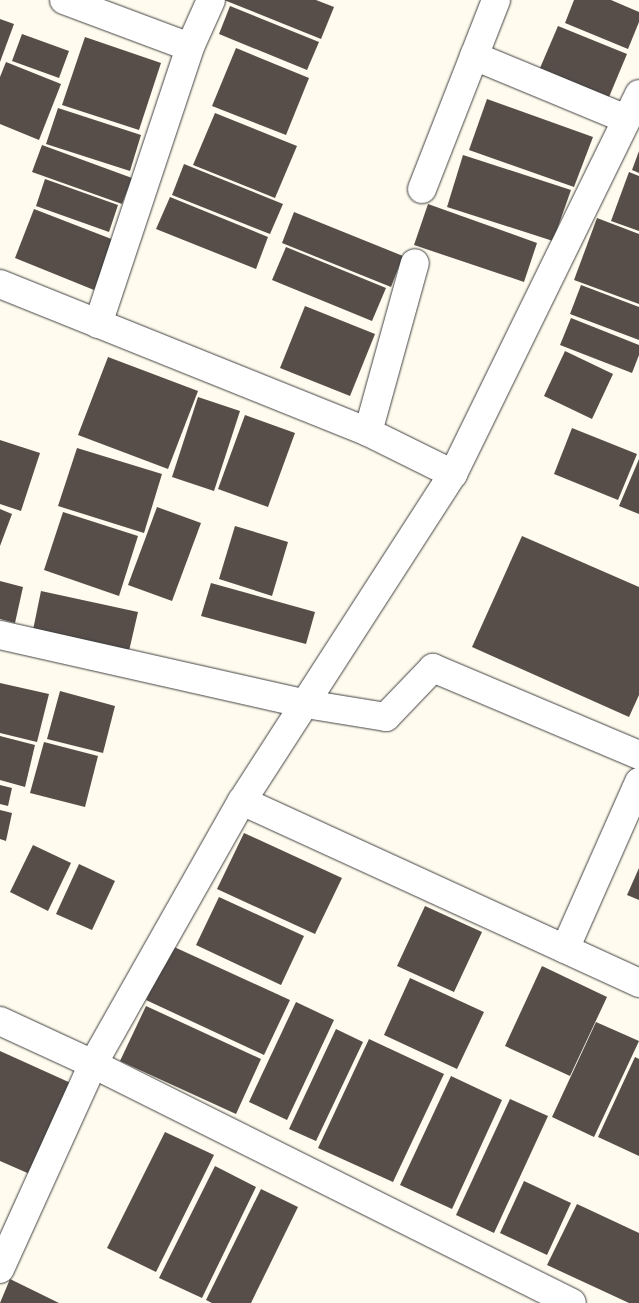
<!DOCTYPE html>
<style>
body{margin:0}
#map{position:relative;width:639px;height:1303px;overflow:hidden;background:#fffbee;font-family:"Playfair Display",serif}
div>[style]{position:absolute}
.building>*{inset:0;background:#574e4a}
.roads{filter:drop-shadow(0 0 1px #414141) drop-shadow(0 0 1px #414141)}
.street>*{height:28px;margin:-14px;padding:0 14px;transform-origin:14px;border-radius:14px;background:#fff}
span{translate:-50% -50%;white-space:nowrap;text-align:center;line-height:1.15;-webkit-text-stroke:5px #fff;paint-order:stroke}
</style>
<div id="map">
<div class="building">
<div style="clip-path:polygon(224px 0,316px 0,334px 7px,321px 39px)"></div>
<div style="clip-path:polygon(574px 0,611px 0,639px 12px,639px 22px,628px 49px,565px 23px)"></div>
<div style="clip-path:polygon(230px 6px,319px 42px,307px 70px,219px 34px)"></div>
<div style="clip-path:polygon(0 19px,14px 24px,0 62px)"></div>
<div style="clip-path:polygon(558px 26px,627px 54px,609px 97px,540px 68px)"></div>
<div style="clip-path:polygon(22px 34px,69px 51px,59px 78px,12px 61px)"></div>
<div style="clip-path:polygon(85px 37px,161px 63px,139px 130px,62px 105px)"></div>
<div style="clip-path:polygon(236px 48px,309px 78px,286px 135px,212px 106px)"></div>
<div style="clip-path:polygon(6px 62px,61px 84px,39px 140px,0 124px,0 77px)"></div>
<div style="clip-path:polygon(487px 99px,593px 137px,574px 187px,469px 150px)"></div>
<div style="clip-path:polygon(58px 108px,141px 135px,130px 171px,46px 144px)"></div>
<div style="clip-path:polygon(215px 113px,297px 146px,275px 198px,193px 165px)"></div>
<div style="clip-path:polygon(42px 145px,132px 178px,122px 204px,32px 172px)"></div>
<div style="clip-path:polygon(639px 151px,639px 173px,632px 170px)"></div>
<div style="clip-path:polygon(463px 155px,571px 190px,553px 241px,447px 207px)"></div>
<div style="clip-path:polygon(184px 164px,283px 204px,270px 234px,172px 195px)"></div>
<div style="clip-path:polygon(629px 172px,639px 176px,639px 231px,611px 221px)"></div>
<div style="clip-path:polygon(45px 179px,118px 205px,109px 232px,36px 206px)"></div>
<div style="clip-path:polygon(170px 197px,268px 237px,256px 269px,156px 229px)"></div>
<div style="clip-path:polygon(428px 204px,537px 243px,524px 282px,414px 245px)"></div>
<div style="clip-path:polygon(34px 209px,114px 240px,94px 290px,15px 258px)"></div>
<div style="clip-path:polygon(294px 212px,403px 256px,391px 287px,282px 243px)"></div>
<div style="clip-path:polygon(597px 218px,639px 234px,639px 304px,574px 280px)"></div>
<div style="clip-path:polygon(286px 247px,386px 288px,372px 321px,272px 280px)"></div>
<div style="clip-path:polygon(581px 285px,639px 307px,639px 340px,570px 314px)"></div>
<div style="clip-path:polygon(305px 306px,375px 334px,350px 396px,280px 368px)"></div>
<div style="clip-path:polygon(571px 318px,639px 345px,639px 355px,632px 373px,560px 345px)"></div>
<div style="clip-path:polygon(565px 351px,613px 374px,592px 419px,544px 396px)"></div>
<div style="clip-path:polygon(108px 357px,198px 391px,168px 469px,78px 435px)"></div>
<div style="clip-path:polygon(198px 397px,240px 411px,214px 491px,172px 477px)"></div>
<div style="clip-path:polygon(245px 415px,295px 433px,268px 507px,218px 489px)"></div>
<div style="clip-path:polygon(572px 428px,637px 454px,618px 500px,554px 474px)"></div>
<div style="clip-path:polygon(0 440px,40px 453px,21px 511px,0 504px)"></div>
<div style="clip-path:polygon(77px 448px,162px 474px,144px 533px,58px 506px)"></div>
<div style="clip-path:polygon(639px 459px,639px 514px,619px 506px)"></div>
<div style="clip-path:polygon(157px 507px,201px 523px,172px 601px,128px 585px)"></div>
<div style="clip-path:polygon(0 509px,12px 514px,0 546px)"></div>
<div style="clip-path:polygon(63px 512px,138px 536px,119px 596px,44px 570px)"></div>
<div style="clip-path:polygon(235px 526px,288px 542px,272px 596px,219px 579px)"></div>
<div style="clip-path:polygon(522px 536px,639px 587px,639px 695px,629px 717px,472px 647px)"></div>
<div style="clip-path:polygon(0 581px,23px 587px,15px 623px,0 619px)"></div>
<div style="clip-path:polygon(211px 583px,315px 612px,306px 644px,201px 616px)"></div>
<div style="clip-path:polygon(41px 591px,138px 612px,129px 651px,33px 630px)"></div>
<div style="clip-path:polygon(0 683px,49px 694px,37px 742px,0 733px)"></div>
<div style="clip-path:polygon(60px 691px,115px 706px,103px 753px,47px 739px)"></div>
<div style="clip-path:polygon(0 736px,35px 745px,25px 787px,0 780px)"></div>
<div style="clip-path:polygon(44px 742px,98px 756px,85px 807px,30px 793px)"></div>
<div style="clip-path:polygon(0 785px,12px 788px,8px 806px,0 804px)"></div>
<div style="clip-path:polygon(0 810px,12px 813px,6px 841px,0 839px)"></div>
<div style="clip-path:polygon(244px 833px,342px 878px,315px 934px,217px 889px)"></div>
<div style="clip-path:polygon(33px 845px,71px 863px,48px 911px,10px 892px)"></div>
<div style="clip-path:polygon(79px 864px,115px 881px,92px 930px,56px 914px)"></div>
<div style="clip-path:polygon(639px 868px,639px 900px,627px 895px)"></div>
<div style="clip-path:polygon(219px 897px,304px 936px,281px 985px,196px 945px)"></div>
<div style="clip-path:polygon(425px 906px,482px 932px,454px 992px,397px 966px)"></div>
<div style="clip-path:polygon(172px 946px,290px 1000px,264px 1055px,146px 1000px)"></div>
<div style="clip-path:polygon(542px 966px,607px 997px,570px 1076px,505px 1046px)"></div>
<div style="clip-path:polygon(410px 978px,484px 1012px,457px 1069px,384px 1035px)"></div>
<div style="clip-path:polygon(296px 1002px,334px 1020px,287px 1120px,249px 1102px)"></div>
<div style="clip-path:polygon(146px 1006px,261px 1059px,236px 1114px,120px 1061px)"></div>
<div style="clip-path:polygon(596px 1022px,639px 1041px,594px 1137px,552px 1117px)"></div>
<div style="clip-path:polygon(336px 1029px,363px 1042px,316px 1141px,289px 1129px)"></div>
<div style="clip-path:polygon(369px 1039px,444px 1074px,393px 1182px,318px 1148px)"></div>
<div style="clip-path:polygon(0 1051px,73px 1084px,32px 1175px,0 1161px)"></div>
<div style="clip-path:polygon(635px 1057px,639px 1059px,639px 1156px,598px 1137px)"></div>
<div style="clip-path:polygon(451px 1076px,502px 1100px,452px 1209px,400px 1185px)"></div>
<div style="clip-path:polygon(510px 1099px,548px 1116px,494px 1233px,456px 1215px)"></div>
<div style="clip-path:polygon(165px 1132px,214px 1155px,156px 1272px,107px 1248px)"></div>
<div style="clip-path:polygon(215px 1166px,256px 1187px,202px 1298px,159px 1278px)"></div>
<div style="clip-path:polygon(524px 1181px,571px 1203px,547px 1255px,500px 1233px)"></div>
<div style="clip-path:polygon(261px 1189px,298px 1207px,251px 1303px,212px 1303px,206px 1300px)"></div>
<div style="clip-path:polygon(577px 1204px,639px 1233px,639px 1303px,629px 1303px,547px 1265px)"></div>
<div style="clip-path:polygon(10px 1279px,59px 1303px,0 1303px)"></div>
</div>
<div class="roads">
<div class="street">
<div style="left:64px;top:0;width:134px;rotate:20.5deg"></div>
<div style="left:474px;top:56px;width:165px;rotate:22.5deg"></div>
<div style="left:422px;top:189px;width:203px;rotate:-68.6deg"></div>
<div style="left:0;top:284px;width:397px;rotate:21.9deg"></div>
<div style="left:368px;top:432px;width:95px;rotate:26.3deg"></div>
<div style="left:98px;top:324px;width:292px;rotate:-71.6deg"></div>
<div style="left:190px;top:47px;width:51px;rotate:-65.9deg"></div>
<div style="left:368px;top:432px;width:175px;rotate:-74.5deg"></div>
<div style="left:0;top:635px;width:314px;rotate:12.7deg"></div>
<div style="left:306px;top:704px;width:81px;rotate:9.2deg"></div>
<div style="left:386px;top:717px;width:68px;rotate:-46.2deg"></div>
<div style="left:433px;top:668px;width:224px;rotate:22.9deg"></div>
<div style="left:242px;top:801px;width:437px;rotate:24.6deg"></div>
<div style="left:565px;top:949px;width:183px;rotate:-66.1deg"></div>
<div style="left:0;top:1021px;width:102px;rotate:24.8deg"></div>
<div style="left:93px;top:1064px;width:535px;rotate:26.52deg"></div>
<div style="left:0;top:1269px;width:225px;rotate:-65.6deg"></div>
<div style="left:93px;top:1064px;width:302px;rotate:-60.5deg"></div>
<div style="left:242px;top:801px;width:389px;rotate:-57.2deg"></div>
<div style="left:453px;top:474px;width:423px;rotate:-63.9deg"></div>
</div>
</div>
</div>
